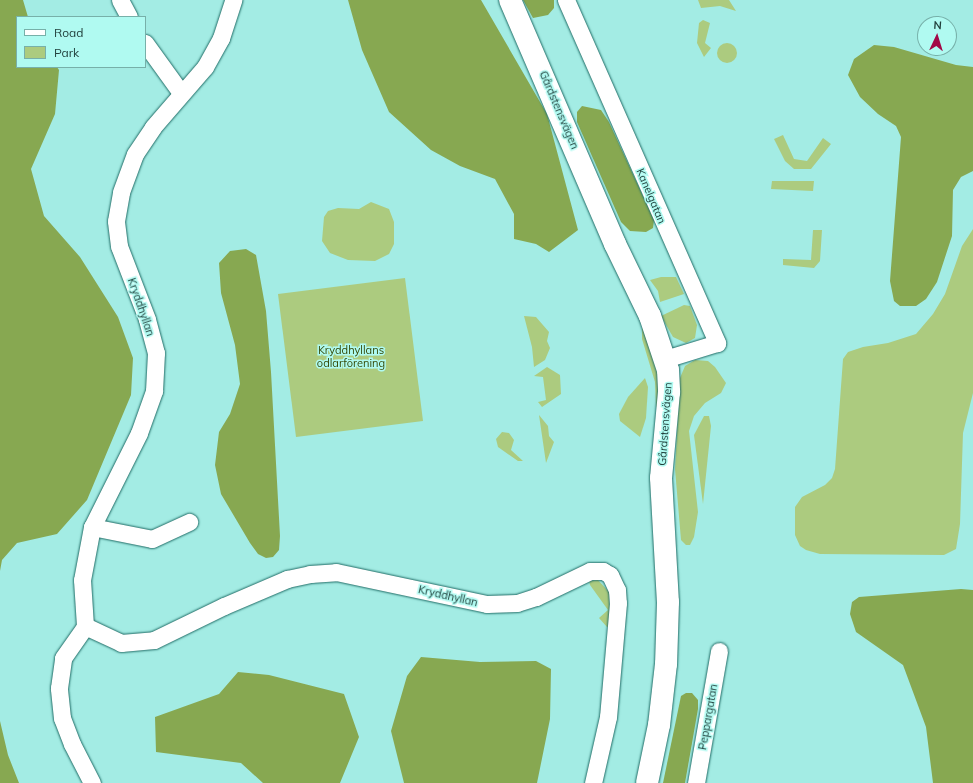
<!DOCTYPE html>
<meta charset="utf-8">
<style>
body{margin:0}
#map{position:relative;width:973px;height:783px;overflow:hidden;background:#a3ece4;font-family:Mulish,sans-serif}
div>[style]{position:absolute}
.green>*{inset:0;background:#accb7f}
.round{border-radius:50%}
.forest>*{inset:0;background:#87a851}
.roads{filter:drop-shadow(0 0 1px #206c66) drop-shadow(0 0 1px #206c66)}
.street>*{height:17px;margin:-8.5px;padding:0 8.5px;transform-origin:8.5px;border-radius:8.5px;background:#fff}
.secondary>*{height:22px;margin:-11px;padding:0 11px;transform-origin:11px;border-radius:11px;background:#fff}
span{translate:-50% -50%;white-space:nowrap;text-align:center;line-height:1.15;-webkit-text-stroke:3px #b0faf1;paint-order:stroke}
.street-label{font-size:11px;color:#21403c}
.park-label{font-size:11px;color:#344906}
.legend{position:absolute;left:16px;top:16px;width:130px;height:52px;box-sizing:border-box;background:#b0faf1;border:1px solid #77b0a9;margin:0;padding:5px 7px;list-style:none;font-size:12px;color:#21403c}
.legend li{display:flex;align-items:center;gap:8px;height:20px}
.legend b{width:20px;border:1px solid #77b0a9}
.north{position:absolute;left:917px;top:16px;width:40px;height:40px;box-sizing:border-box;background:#b0faf1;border:1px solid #77b0a9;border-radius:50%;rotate:4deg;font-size:11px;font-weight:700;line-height:16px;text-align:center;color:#21403c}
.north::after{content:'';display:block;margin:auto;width:14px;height:18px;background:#a20847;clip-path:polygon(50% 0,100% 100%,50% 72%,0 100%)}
</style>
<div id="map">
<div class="green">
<div style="clip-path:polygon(698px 0,729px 0,736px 11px,720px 6px,701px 8px)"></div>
<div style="clip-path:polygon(703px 20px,710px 23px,705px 43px,711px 48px,704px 57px,697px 43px,699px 23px)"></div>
<div class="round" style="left:717px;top:43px;width:20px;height:20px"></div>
<div style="clip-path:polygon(783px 135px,794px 159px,807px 161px,823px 138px,831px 144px,811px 169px,794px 169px,785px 161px,774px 139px)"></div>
<div style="clip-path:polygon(772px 181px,814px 181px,813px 191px,771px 189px)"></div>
<div style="clip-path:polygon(371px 202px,389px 209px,394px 222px,394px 244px,389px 254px,375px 261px,348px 260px,330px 253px,322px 241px,324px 217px,328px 211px,338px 208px,359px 209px)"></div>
<div style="clip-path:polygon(973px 229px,973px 393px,963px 433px,960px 524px,956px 549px,944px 555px,820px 554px,806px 550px,800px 546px,795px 535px,795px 507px,802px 497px,825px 485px,832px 478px,835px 469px,843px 359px,848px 352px,863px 347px,888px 343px,916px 334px,933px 314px,945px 294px,962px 246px)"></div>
<div style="clip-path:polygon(813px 230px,822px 230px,820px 261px,814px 268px,783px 265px,783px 259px,811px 260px)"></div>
<div style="clip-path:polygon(661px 277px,676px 277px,684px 294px,660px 302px,658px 291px,650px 280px)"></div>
<div style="clip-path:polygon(405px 278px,423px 421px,296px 437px,278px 294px)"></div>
<div style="clip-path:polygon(684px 305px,690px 306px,697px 325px,695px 338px,686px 343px,673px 337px,661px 316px)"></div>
<div style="clip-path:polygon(524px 316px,536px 317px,549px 332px,547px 341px,550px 348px,545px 360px,534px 367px,532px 347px)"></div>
<div style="clip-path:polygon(642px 324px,658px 376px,660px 408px,656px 407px,655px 382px,642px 339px)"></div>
<div style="clip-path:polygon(695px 360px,708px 361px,715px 367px,726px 383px,721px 393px,705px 403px,694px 416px,689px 431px,698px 512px,694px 537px,690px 545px,686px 545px,681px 540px,675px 469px,680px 378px,685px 366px)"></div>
<div style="clip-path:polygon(547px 367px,560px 375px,561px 394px,542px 407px,538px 402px,546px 400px,543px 377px,534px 376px)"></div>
<div style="clip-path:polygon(645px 378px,648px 387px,646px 418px,640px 437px,620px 421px,619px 414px,628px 397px)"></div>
<div style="clip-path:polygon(539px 415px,548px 426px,549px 436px,554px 442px,546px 463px)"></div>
<div style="clip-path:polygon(704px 416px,709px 416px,711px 426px,703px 504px,694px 435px)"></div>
<div style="clip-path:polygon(502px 432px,509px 433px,514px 440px,511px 450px,523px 461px,518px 461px,498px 447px,496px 439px)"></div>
<div style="clip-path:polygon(598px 580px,609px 592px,611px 627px,607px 627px,599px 618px,608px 610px,590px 585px,589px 581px)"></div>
</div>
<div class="forest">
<div style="clip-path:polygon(0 0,23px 0,28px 17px,17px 17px,17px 67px,57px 67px,59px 70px,55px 114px,31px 169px,44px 216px,80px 257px,118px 317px,133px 358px,131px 395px,87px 500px,57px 534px,17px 543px,2px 560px,0 571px)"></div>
<div style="clip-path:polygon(348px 0,481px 0,547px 114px,578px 230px,549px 252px,536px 244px,514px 239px,514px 214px,495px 179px,460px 166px,431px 150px,389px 112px,362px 50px)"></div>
<div style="clip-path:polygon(523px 0,554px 0,554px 8px,548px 15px,533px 18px)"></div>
<div style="clip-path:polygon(874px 45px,894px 47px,956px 65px,973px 67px,973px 171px,961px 177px,953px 190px,952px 236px,937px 282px,926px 299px,916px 306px,900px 306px,894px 301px,890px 281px,901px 137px,896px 126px,878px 114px,860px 97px,848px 75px,854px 59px)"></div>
<div style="clip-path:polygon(582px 106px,601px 110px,609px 122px,654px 220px,653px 228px,646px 232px,630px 231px,621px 222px,577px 122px,577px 112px)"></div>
<div style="clip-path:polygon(246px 249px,256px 255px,266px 311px,271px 372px,280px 536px,279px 550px,273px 557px,266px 558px,258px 554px,250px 543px,221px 494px,215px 465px,219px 432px,230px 414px,240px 384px,235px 345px,221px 293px,219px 263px,230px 251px)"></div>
<div style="clip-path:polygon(961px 589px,973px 590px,973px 783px,933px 783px,926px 727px,903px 665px,856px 632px,850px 614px,852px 602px,859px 597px)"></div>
<div style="clip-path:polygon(421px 657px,480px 662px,536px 661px,551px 669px,550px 719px,537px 783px,404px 783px,391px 731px,407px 676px)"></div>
<div style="clip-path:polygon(238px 672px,269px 675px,344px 694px,359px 737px,340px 783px,263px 783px,241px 763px,156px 752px,155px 717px,219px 694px)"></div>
<div style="clip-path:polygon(686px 693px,692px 693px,698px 700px,698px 709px,685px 783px,663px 783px,681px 696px)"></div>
<div style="clip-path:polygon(0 721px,8px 755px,19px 783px,0 783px)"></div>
</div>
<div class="roads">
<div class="street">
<div style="left:120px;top:0;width:19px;rotate:62deg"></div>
<div style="left:566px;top:0;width:375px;rotate:66.2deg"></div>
<div style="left:717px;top:343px;width:54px;rotate:162.9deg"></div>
<div style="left:145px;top:43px;width:62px;rotate:54.2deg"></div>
<div style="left:92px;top:527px;width:61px;rotate:11.3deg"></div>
<div style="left:152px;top:539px;width:41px;rotate:-24.7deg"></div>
<div style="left:85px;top:626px;width:46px;rotate:-93.7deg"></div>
<div style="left:82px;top:580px;width:54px;rotate:-79.3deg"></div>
<div style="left:92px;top:527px;width:105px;rotate:-63.4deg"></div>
<div style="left:139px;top:433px;width:45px;rotate:-70.3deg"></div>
<div style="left:154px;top:391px;width:38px;rotate:-87deg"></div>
<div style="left:156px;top:353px;width:35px;rotate:-105deg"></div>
<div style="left:147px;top:319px;width:78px;rotate:-111deg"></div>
<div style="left:119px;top:246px;width:25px;rotate:-97deg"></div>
<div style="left:116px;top:221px;width:29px;rotate:-80deg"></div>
<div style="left:121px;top:192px;width:40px;rotate:-69.8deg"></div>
<div style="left:135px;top:154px;width:32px;rotate:-56deg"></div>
<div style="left:153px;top:127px;width:79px;rotate:-49.1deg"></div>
<div style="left:205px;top:67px;width:33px;rotate:-61deg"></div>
<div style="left:221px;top:38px;width:40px;rotate:-72deg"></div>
<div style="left:92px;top:783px;width:44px;rotate:-117.1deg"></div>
<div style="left:72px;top:744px;width:28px;rotate:-111deg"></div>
<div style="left:62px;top:718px;width:30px;rotate:-96deg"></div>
<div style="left:59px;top:688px;width:30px;rotate:-82deg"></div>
<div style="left:63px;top:658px;width:39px;rotate:-55deg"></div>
<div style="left:85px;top:626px;width:40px;rotate:25deg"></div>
<div style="left:121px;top:643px;width:33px;rotate:-5deg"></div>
<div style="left:154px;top:640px;width:78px;rotate:-25.9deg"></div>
<div style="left:224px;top:606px;width:69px;rotate:-23.2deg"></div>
<div style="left:287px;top:579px;width:24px;rotate:-12deg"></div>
<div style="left:310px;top:574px;width:26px;rotate:-4deg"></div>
<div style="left:336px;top:572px;width:154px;rotate:12deg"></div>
<div style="left:487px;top:604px;width:30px;rotate:-2deg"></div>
<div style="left:517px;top:603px;width:20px;rotate:-18deg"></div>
<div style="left:536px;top:597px;width:60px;rotate:-25.7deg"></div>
<div style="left:590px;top:571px;width:13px"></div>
<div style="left:603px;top:571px;width:8px;rotate:30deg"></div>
<div style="left:610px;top:575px;width:17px;rotate:65deg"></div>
<div style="left:617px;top:590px;width:13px;rotate:86deg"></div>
<div style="left:618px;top:603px;width:114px;rotate:95deg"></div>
<div style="left:608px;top:717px;width:68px;rotate:102.8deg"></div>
<div style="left:696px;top:783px;width:134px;rotate:-80.1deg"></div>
</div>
<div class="secondary">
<div style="left:510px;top:0;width:266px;rotate:66.7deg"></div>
<div style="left:615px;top:244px;width:80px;rotate:64.1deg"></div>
<div style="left:650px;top:316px;width:57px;rotate:71.6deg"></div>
<div style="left:668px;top:370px;width:22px;rotate:87deg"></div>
<div style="left:669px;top:392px;width:86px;rotate:95.3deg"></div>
<div style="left:661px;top:478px;width:124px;rotate:86.8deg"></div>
<div style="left:668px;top:602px;width:62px;rotate:91.8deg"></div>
<div style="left:666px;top:664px;width:61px;rotate:96.5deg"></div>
<div style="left:659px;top:725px;width:59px;rotate:101.7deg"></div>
</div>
</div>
<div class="street-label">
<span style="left:559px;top:110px;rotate:67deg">Gårdstensvägen</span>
<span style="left:651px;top:196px;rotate:67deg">Kanelgatan</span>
<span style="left:141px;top:307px;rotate:71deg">Kryddhyllan</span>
<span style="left:665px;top:424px;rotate:-86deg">Gårdstensvägen</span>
<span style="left:448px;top:596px;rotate:13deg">Kryddhyllan</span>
<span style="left:708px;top:717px;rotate:-80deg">Peppargatan</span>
</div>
<div class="park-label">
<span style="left:351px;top:357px">Kryddhyllans<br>odlarförening</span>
</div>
<ul class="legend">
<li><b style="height:5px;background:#fff"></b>Road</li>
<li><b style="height:11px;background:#accb7f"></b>Park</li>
</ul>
<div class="north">N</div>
</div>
